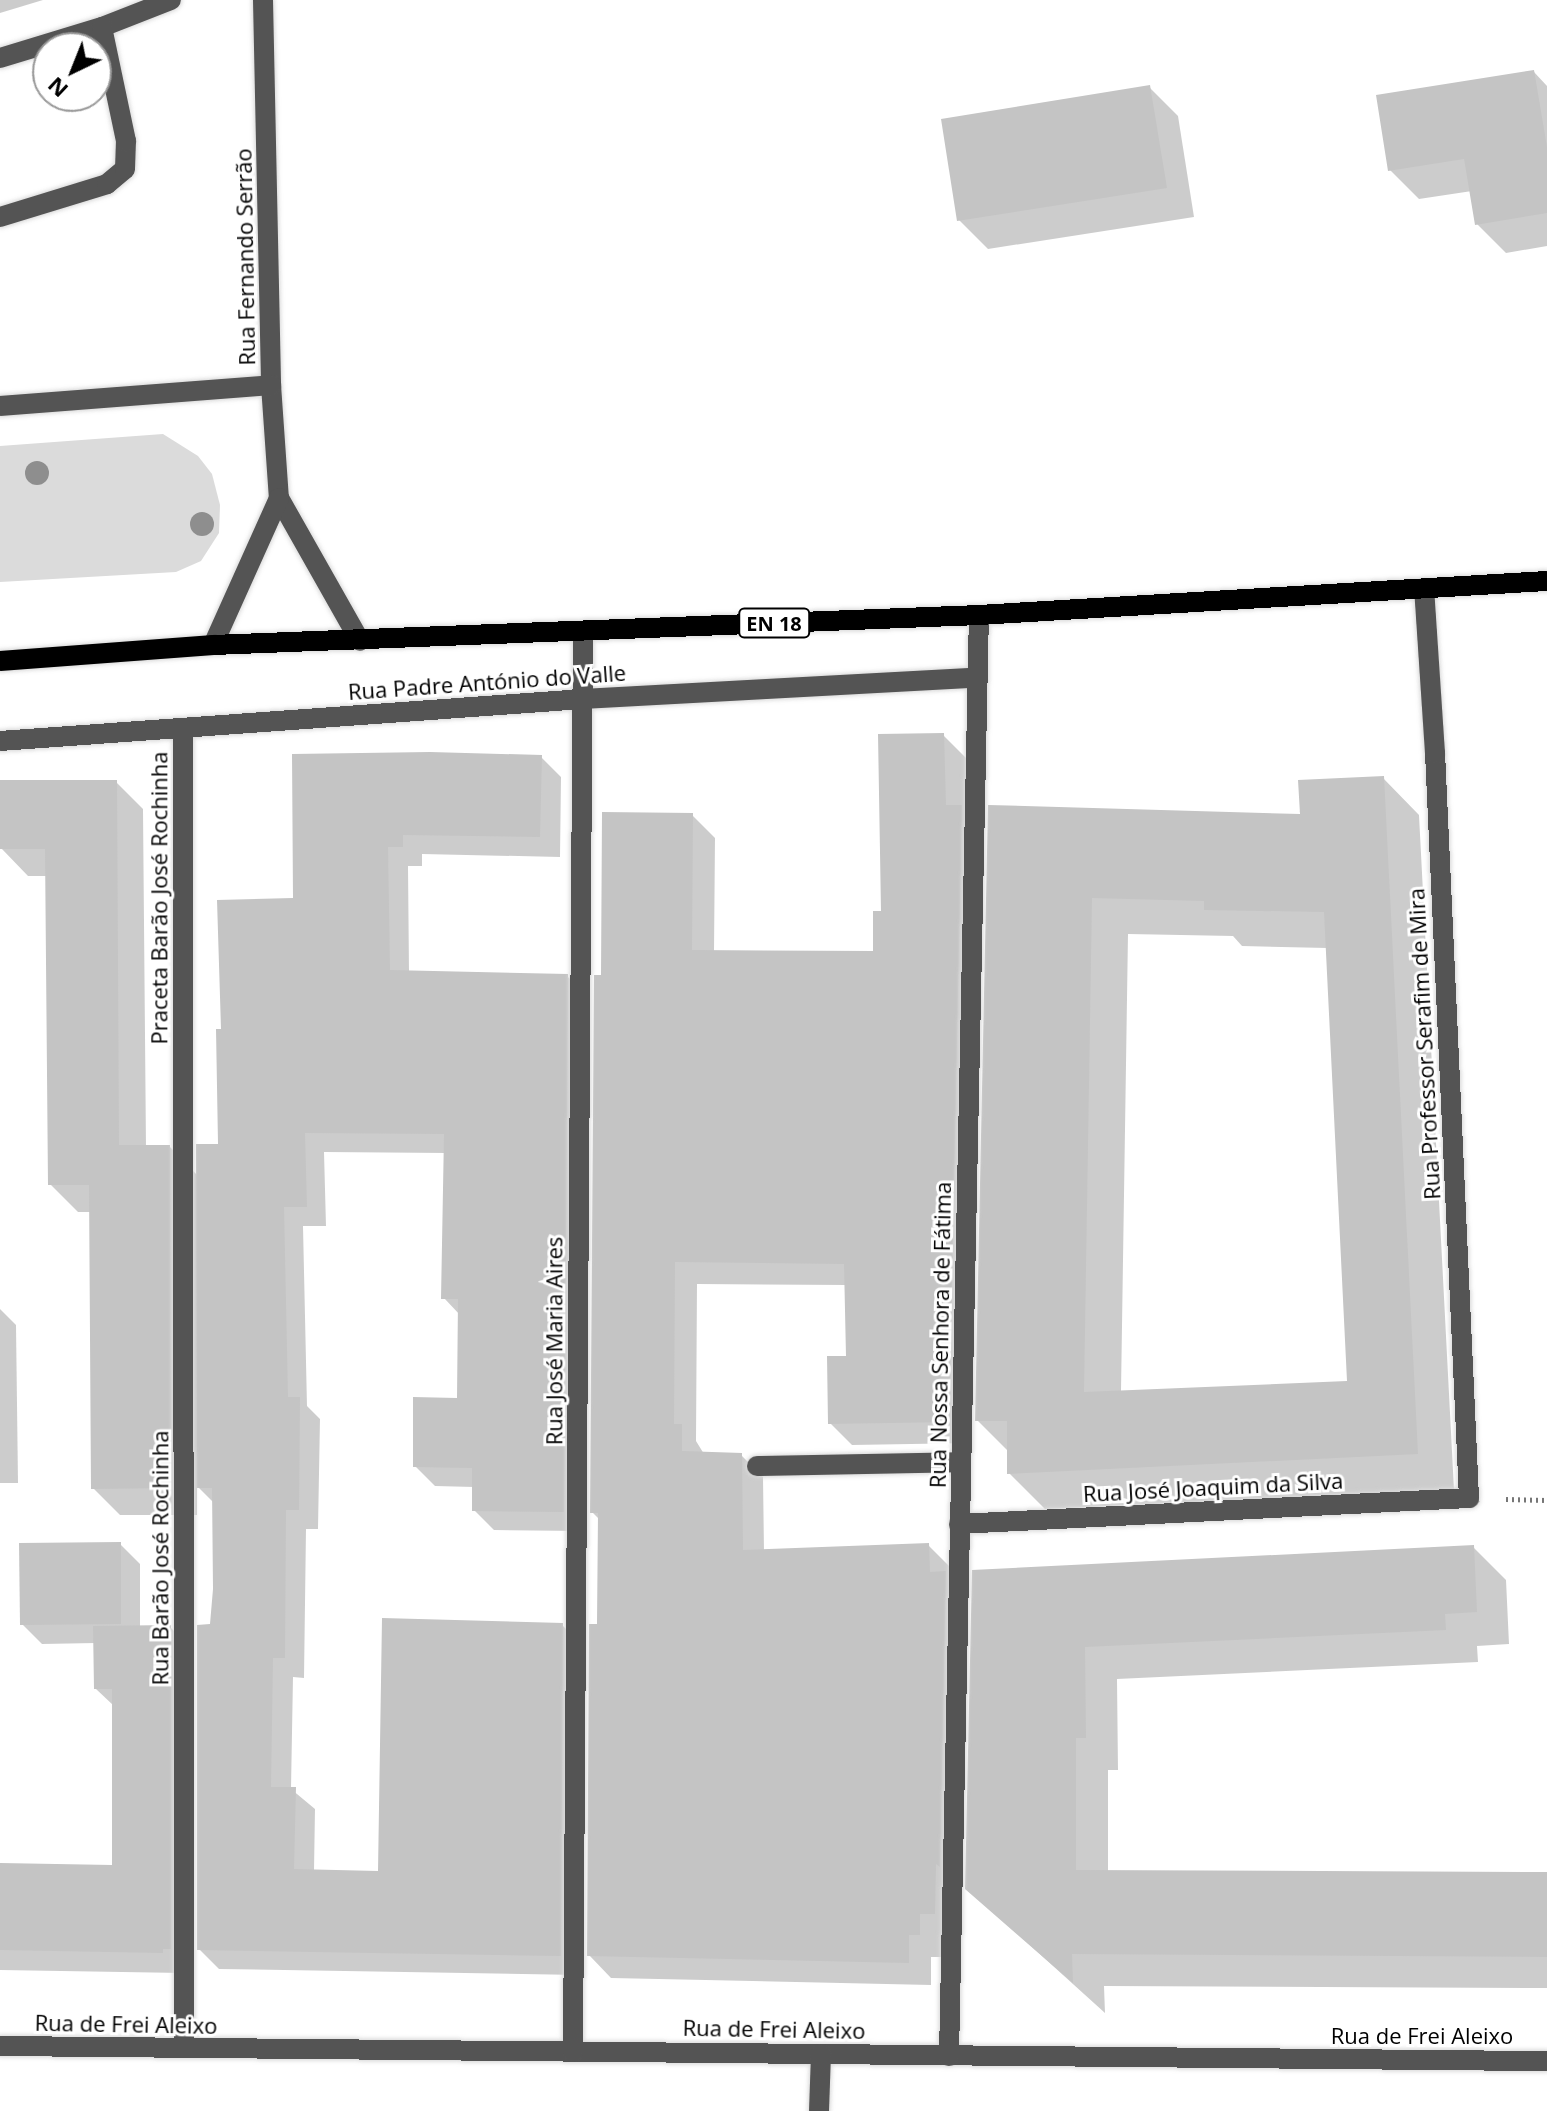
<!DOCTYPE html>
<meta charset="utf-8">
<style>
body{margin:0}
#map{position:relative;width:1547px;height:2111px;overflow:hidden;background:#fff;font-family:"Open Sans",sans-serif}
div>[style]{position:absolute}
.green>*{inset:0;background:#dbdbdb}
.shadow>*{inset:0;background:#0003}
.building>*{inset:0;background:#c4c4c4}
.path>*{height:5px;margin-top:-2.5px;transform-origin:0;background:repeating-linear-gradient(90deg,#767676 0 2px,transparent 0 6px)}
.roads{filter:drop-shadow(0 0 2px #dbdbdb) drop-shadow(0 0 2px #dbdbdb)}
.minor>*{height:20px;margin:-10px;padding:0 10px;transform-origin:10px;border-radius:10px;background:#545454}
.major>*{height:20px;margin:-10px;padding:0 10px;transform-origin:10px;border-radius:10px;background:#000}
.trees>*{width:24px;height:24px;margin:-12px;border-radius:50%;background:#8e8e8e}
span{translate:-50% -50%;white-space:nowrap;text-align:center;line-height:1.15;-webkit-text-stroke:6px #fff;paint-order:stroke}
.shield-label span{padding:2px 6px;background:#fff;border:2px solid;border-radius:6px;-webkit-text-stroke-width:0}
.shield-label{font-size:20px;color:#000;font-weight:700}
.street-label{font-size:22px;color:#000}
.north{position:absolute;left:32px;top:32px;width:80px;height:80px;box-sizing:border-box;background:#fff;border:2px solid #999;border-radius:50%;rotate:223deg;font-size:22px;font-weight:700;line-height:32px;text-align:center;color:#000}
.north::after{content:'';display:block;margin:auto;width:28px;height:36px;background:#000;clip-path:polygon(50% 0,100% 100%,50% 72%,0 100%)}
</style>
<div id="map">
<div class="green">
<div style="clip-path:polygon(163px 434px,198px 456px,212px 474px,220px 505px,219px 533px,201px 561px,176px 572px,0 582px,0 446px)"></div>
</div>
<div class="shadow">
<div style="clip-path:polygon(0 0,43px 0,0 13px)"></div>
<div style="clip-path:polygon(1534px 72px,1547px 86px,1547px 246px,1506px 253px,1477px 224px,1472px 191px,1419px 199px,1390px 170px)"></div>
<div style="clip-path:polygon(1149px 87px,1178px 116px,1194px 217px,988px 249px,959px 220px)"></div>
<div style="clip-path:polygon(943px 735px,966px 758px,971px 1443px,852px 1445px,830px 1423px,848px 1358px,847px 1285px,697px 1284px,696px 1441px,704px 1454px,741px 1455px,763px 1477px,764px 1551px,928px 1545px,951px 1568px,942px 1957px,931px 1957px,931px 1985px,611px 1978px,589px 1955px,599px 1626px,600px 1520px,592px 1512px,603px 977px,692px 815px,715px 838px,714px 952px,875px 953px,884px 913px)"></div>
<div style="clip-path:polygon(294px 756px,541px 757px,561px 777px,560px 857px,422px 854px,422px 866px,408px 866px,409px 972px,567px 976px,587px 996px,583px 1531px,494px 1530px,474px 1510px,474px 1487px,435px 1486px,415px 1466px,459px 1400px,460px 1315px,444px 1298px,446px 1153px,324px 1152px,326px 1226px,303px 1226px,307px 1406px,320px 1419px,318px 1529px,306px 1529px,304px 1678px,293px 1677px,291px 1789px,315px 1809px,314px 1871px,380px 1873px,562px 1625px,582px 1645px,580px 1975px,219px 1969px,199px 1949px,215px 1589px,214px 1503px,197px 1486px,197px 1515px,120px 1515px,93px 1488px,91px 1212px,78px 1212px,50px 1184px,47px 876px,28px 876px,1px 848px,116px 782px,143px 809px,146px 1147px,170px 1147px,198px 1176px,220px 1146px,223px 1031px,295px 900px)"></div>
<div style="clip-path:polygon(evenodd,1383px 778px,1419px 815px,1454px 1490px,1045px 1509px,1009px 1473px,1009px 1452px,977px 1420px,990px 808px,1302px 816px,1383px 778px,1128px 934px,1233px 936px,1242px 946px,1327px 948px,1349px 1383px,1121px 1392px,1128px 934px)"></div>
<div style="clip-path:polygon(0 1309px,16px 1325px,18px 1483px,0 1483px)"></div>
<div style="clip-path:polygon(120px 1544px,140px 1564px,140px 1627px,170px 1627px,191px 1648px,183px 1973px,0 1970px,0 1865px,114px 1867px,114px 1706px,96px 1689px,96px 1643px,42px 1644px,22px 1624px)"></div>
<div style="clip-path:polygon(1473px 1547px,1506px 1580px,1509px 1644px,1477px 1646px,1478px 1662px,1117px 1679px,1118px 1770px,1108px 1770px,1108px 1872px,1547px 1874px,1547px 1988px,1104px 1986px,1105px 2013px,968px 1889px,974px 1572px)"></div>
</div>
<div class="building">
<div style="clip-path:polygon(1534px 70px,1547px 147px,1547px 213px,1475px 225px,1464px 159px,1388px 171px,1376px 95px)"></div>
<div style="clip-path:polygon(1150px 85px,1167px 188px,957px 221px,941px 119px)"></div>
<div style="clip-path:polygon(944px 733px,946px 805px,962px 805px,949px 1422px,828px 1424px,827px 1356px,846px 1356px,844px 1264px,675px 1262px,674px 1424px,682px 1424px,682px 1451px,742px 1453px,743px 1550px,929px 1543px,930px 1572px,946px 1571px,940px 1867px,936px 1864px,935px 1914px,920px 1914px,920px 1935px,909px 1935px,909px 1963px,587px 1956px,589px 1624px,597px 1624px,598px 1513px,590px 1513px,594px 975px,601px 975px,602px 812px,693px 813px,692px 950px,873px 951px,873px 911px,881px 911px,878px 734px)"></div>
<div style="clip-path:polygon(430px 752px,542px 755px,540px 837px,403px 835px,403px 847px,388px 847px,390px 970px,568px 974px,564px 1512px,472px 1511px,472px 1468px,413px 1467px,413px 1397px,457px 1398px,458px 1299px,441px 1299px,444px 1134px,305px 1133px,307px 1207px,284px 1207px,288px 1397px,300px 1397px,299px 1510px,286px 1510px,285px 1658px,273px 1658px,271px 1787px,296px 1787px,294px 1869px,378px 1871px,382px 1618px,563px 1623px,561px 1956px,197px 1950px,197px 1625px,210px 1624px,213px 1589px,212px 1488px,197px 1488px,196px 1144px,218px 1144px,216px 1029px,221px 1029px,217px 900px,293px 898px,292px 754px)"></div>
<div style="clip-path:polygon(evenodd,1384px 776px,1418px 1454px,1007px 1474px,1007px 1421px,975px 1421px,988px 805px,1300px 814px,1298px 780px,1384px 776px,1092px 898px,1204px 901px,1204px 910px,1324px 912px,1347px 1381px,1084px 1392px,1092px 898px)"></div>
<div style="clip-path:polygon(0 780px,117px 780px,119px 1145px,170px 1145px,171px 1488px,91px 1489px,89px 1185px,48px 1185px,45px 849px,0 849px)"></div>
<div style="clip-path:polygon(121px 1542px,121px 1624px,20px 1625px,19px 1543px)"></div>
<div style="clip-path:polygon(1474px 1545px,1477px 1612px,1445px 1614px,1446px 1630px,1085px 1647px,1086px 1738px,1076px 1738px,1076px 1870px,1547px 1872px,1547px 1957px,1072px 1954px,1073px 1983px,965px 1889px,972px 1570px)"></div>
<div style="clip-path:polygon(171px 1625px,171px 1949px,163px 1949px,163px 1953px,0 1950px,0 1863px,112px 1865px,112px 1689px,94px 1689px,93px 1626px)"></div>
</div>
<div class="path">
<div style="left:1506px;top:1499px;width:41px;rotate:1.4deg"></div>
</div>
<div class="roads">
<div class="minor">
<div style="left:263px;top:0;width:385px;rotate:88.8deg"></div>
<div style="left:271px;top:385px;width:113px;rotate:86deg"></div>
<div style="left:279px;top:498px;width:164px;rotate:60.5deg"></div>
<div style="left:0;top:58px;width:107px;rotate:-16.9deg"></div>
<div style="left:102px;top:27px;width:74px;rotate:-21.4deg"></div>
<div style="left:0;top:217px;width:112px;rotate:-17.1deg"></div>
<div style="left:107px;top:184px;width:23px;rotate:-40deg"></div>
<div style="left:125px;top:169px;width:28px;rotate:-88deg"></div>
<div style="left:126px;top:141px;width:116px;rotate:-101.9deg"></div>
<div style="left:0;top:406px;width:272px;rotate:-4.4deg"></div>
<div style="left:213px;top:645px;width:161px;rotate:-65.8deg"></div>
<div style="left:183px;top:728px;width:1320px;rotate:89.96deg"></div>
<div style="left:0;top:741px;width:585px;rotate:-4.12deg"></div>
<div style="left:583px;top:699px;width:395px;rotate:-3.1deg"></div>
<div style="left:757px;top:1466px;width:204px;rotate:-1.1deg"></div>
<div style="left:959px;top:1524px;width:511px;rotate:-2.92deg"></div>
<div style="left:1469px;top:1498px;width:746px;rotate:-92.61deg"></div>
<div style="left:1435px;top:753px;width:165px;rotate:-93.8deg"></div>
<div style="left:0;top:2046px;width:1547px;rotate:0.56deg"></div>
<div style="left:573px;top:2052px;width:1421px;rotate:-89.6deg"></div>
<div style="left:949px;top:2056px;width:1441px;rotate:-88.81deg"></div>
<div style="left:819px;top:2111px;width:57px;rotate:-88deg"></div>
</div>
<div class="major">
<div style="left:0;top:661px;width:214px;rotate:-4.3deg"></div>
<div style="left:213px;top:645px;width:767px;rotate:-2.24deg"></div>
<div style="left:979px;top:615px;width:569px;rotate:-3.43deg"></div>
</div>
</div>
<div class="trees">
<div style="left:37px;top:473px"></div>
<div style="left:202px;top:524px"></div>
</div>
<div class="shield-label">
<span style="left:774px;top:623px">EN 18</span>
</div>
<div class="street-label">
<span style="left:245px;top:257px;rotate:-91deg">Rua Fernando Serrão</span>
<span style="left:487px;top:682px;rotate:-4deg">Rua Padre António do Valle</span>
<span style="left:159px;top:898px;rotate:-90deg">Praceta Barão José Rochinha</span>
<span style="left:1424px;top:1044px;rotate:-93deg">Rua Professor Serafim de Mira</span>
<span style="left:940px;top:1335px;rotate:-89deg">Rua Nossa Senhora de Fátima</span>
<span style="left:554px;top:1341px;rotate:-90deg">Rua José Maria Aires</span>
<span style="left:1213px;top:1487px;rotate:-3deg">Rua José Joaquim da Silva</span>
<span style="left:160px;top:1558px;rotate:-90deg">Rua Barão José Rochinha</span>
<span style="left:126px;top:2024px;rotate:1deg">Rua de Frei Aleixo</span>
<span style="left:774px;top:2029px;rotate:1deg">Rua de Frei Aleixo</span>
<span style="left:1422px;top:2036px">Rua de Frei Aleixo</span>
</div>
<div class="north">N</div>
</div>
